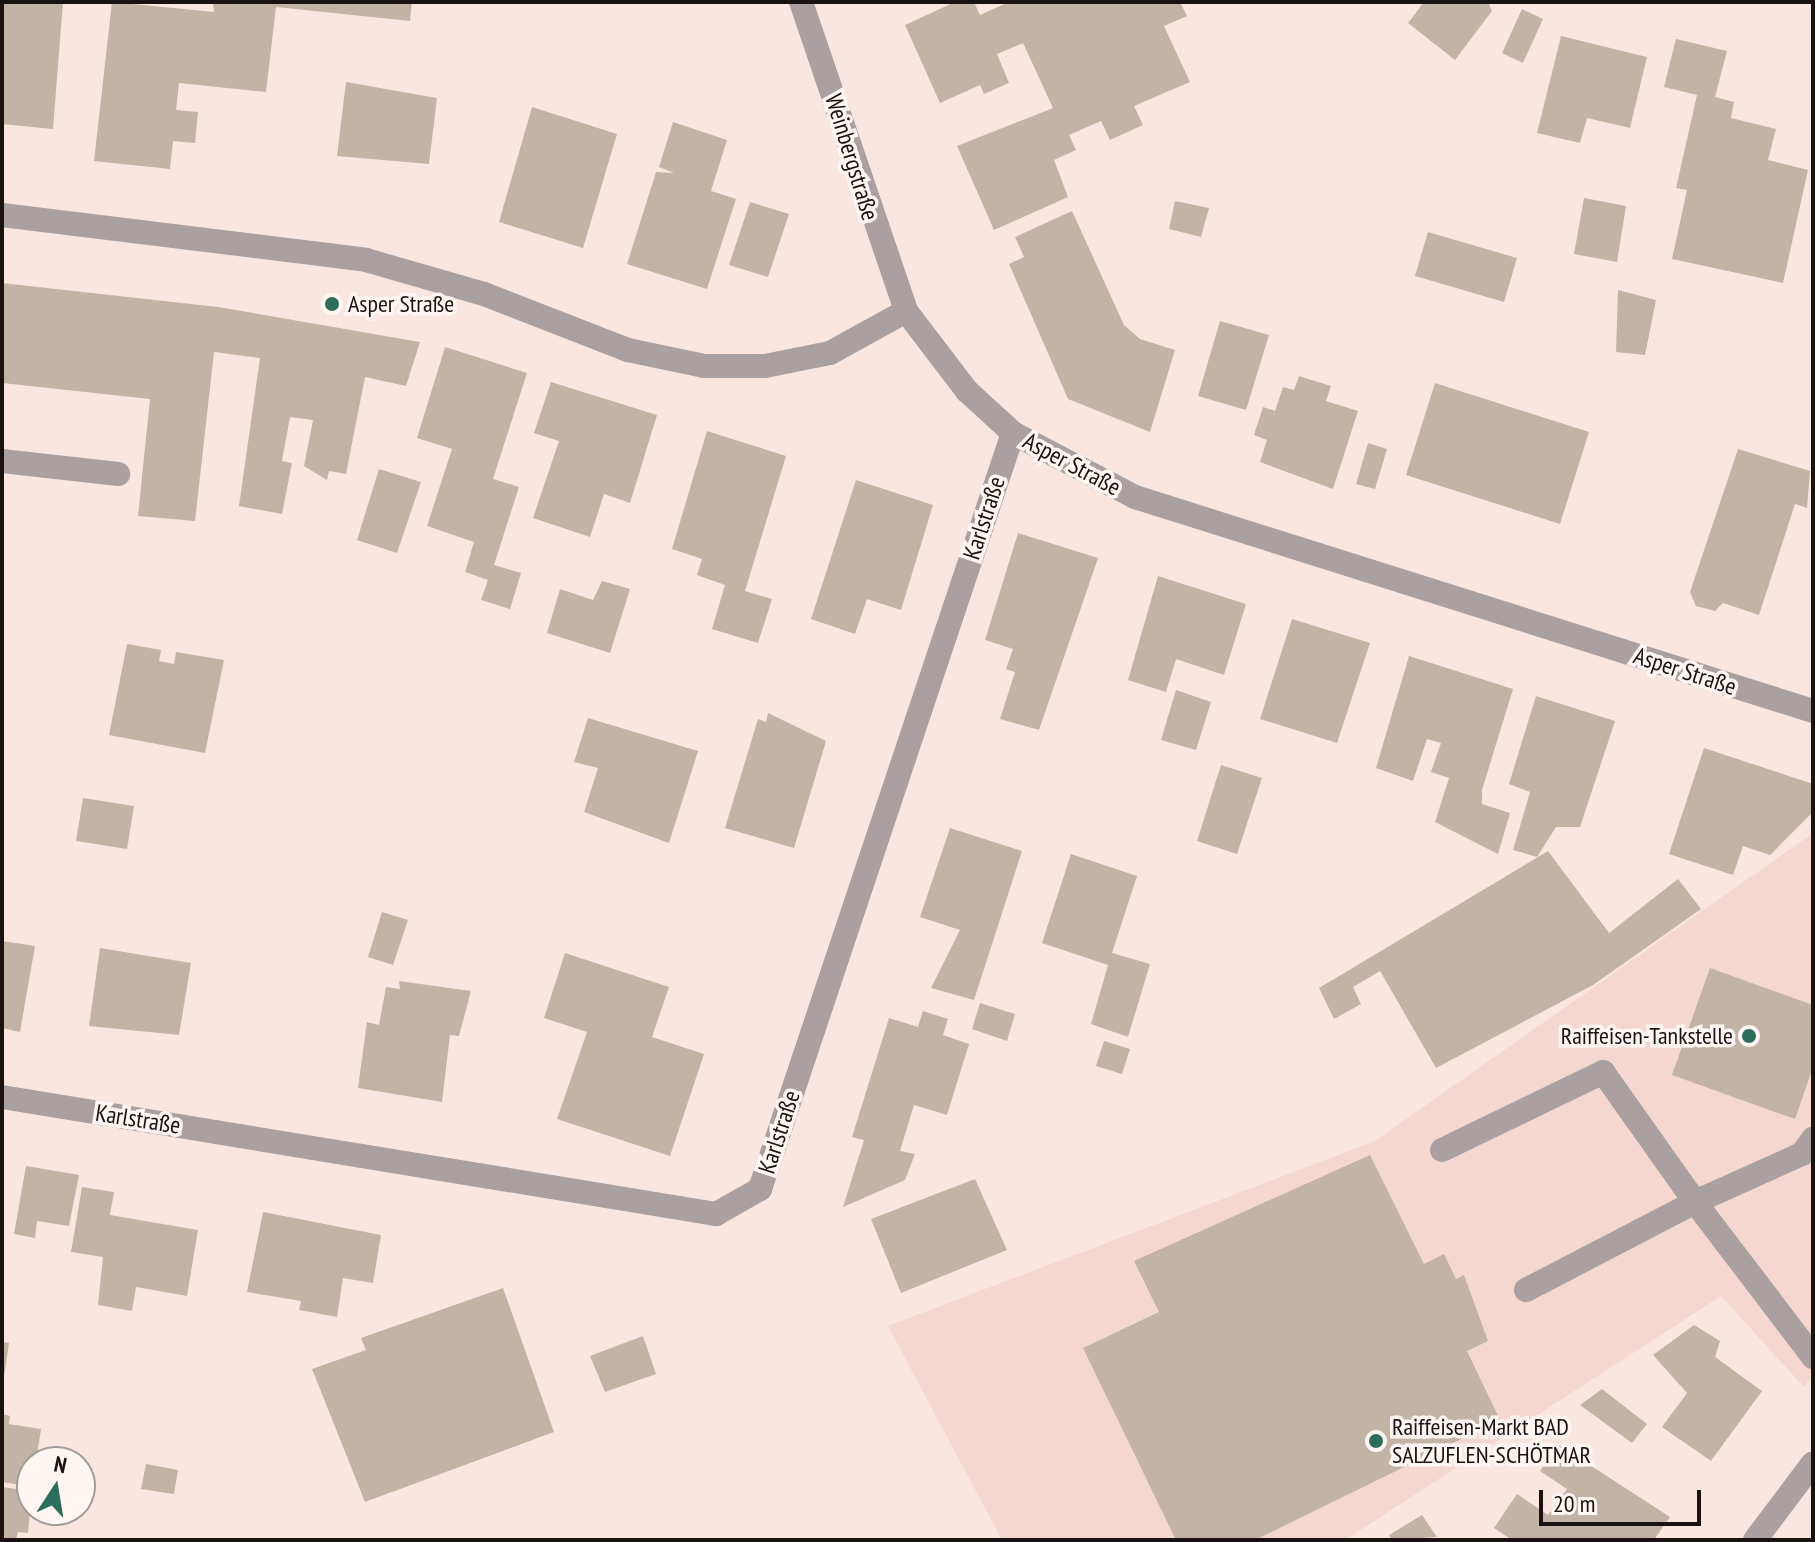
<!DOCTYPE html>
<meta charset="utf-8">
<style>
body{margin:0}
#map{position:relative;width:1815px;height:1542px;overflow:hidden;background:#fbe6df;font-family:"PT Sans Narrow",sans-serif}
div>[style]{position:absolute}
.built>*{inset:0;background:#f4d7ce}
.building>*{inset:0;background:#c2b3a5}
.minor>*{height:24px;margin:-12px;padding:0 12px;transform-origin:12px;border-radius:12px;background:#aaa0a1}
.dots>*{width:22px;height:22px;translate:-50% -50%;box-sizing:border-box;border:4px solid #fff6f3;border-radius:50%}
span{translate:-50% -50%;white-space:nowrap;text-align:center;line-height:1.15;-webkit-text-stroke:7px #fff6f3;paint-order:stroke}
.street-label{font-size:24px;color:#191210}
.poi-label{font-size:24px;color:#191210}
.left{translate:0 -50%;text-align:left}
.right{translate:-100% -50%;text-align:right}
.frame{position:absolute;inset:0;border:4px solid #191210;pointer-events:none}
.north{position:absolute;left:16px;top:1446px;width:80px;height:80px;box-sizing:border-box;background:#fff6f3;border:2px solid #a39b98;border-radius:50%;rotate:12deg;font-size:22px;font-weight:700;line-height:32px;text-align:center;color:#191210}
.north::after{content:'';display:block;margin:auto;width:28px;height:36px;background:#2c6d5c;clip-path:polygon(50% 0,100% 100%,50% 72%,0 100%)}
.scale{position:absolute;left:1539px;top:1490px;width:162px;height:36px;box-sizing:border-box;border:4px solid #191210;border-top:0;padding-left:10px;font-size:24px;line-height:28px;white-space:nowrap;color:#191210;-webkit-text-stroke:6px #fff6f3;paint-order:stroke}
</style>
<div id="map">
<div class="built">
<div style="clip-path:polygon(1813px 833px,1813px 1375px,1804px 1387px,1721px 1296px,1345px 1540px,1002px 1540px,888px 1326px,1375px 1141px)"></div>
</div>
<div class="building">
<div style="clip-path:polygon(2px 2px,63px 2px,53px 129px,2px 124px)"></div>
<div style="clip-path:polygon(112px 2px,214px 12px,213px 2px,412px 2px,410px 21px,276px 7px,266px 92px,179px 83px,176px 110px,198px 112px,195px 143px,173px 141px,170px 169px,94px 161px)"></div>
<div style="clip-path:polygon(955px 2px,974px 2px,980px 15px,1009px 2px,1180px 2px,1187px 16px,1164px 26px,1190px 82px,1134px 106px,1143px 125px,1110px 140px,1101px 121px,1069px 135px,1076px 150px,1054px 160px,1068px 197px,994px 230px,957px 146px,1053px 108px,1023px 43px,997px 54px,1009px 83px,984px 94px,980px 85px,940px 103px,905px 25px)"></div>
<div style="clip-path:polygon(1424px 2px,1488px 2px,1492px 11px,1455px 60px,1408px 23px)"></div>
<div style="clip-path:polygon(1522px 9px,1543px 19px,1523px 63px,1502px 53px)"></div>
<div style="clip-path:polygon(1561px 36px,1647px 57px,1630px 128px,1587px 118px,1580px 143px,1537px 133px)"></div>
<div style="clip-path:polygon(1676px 39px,1727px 51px,1715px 97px,1734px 102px,1731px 118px,1776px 129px,1768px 160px,1808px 170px,1783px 283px,1672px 259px,1687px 190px,1676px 188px,1697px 95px,1664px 87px)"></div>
<div style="clip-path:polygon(346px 82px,437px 98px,429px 164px,337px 156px)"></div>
<div style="clip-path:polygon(532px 107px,617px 134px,583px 248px,499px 222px)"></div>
<div style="clip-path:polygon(673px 122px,727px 140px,711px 191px,736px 199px,707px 289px,627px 264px,656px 172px,674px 173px,659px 167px)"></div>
<div style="clip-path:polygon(1584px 198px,1626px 206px,1617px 262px,1574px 254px)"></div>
<div style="clip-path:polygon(1175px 201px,1209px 208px,1201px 237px,1169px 229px)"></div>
<div style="clip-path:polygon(750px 202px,789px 214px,768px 277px,729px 265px)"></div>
<div style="clip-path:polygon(1072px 211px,1124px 325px,1140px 339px,1175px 350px,1150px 432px,1068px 399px,1009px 264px,1024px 257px,1015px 237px)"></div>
<div style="clip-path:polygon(1428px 232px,1517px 258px,1504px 302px,1415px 276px)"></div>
<div style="clip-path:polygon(2px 283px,218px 307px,420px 342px,406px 386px,365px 377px,346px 474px,329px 471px,327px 480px,304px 466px,313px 420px,290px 417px,282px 461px,292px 463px,282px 514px,239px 506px,260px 358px,214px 352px,195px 521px,138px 516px,150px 399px,2px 383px)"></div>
<div style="clip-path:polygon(1618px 290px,1656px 300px,1645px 355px,1616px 352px)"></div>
<div style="clip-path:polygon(1220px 321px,1269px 335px,1246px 410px,1198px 396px)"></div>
<div style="clip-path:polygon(445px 347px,527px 373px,493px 479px,519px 487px,494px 565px,521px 573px,510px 609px,481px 600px,488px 580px,465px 572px,474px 542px,427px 526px,452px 449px,417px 438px)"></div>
<div style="clip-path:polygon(1299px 376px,1331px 386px,1326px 401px,1358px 411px,1333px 489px,1260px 462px,1267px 440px,1254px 435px,1263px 407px,1275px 411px,1283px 387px,1294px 390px)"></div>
<div style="clip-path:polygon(551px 382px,657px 415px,630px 503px,604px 494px,590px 537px,533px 518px,559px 441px,534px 433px)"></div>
<div style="clip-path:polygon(1435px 383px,1589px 432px,1560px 524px,1406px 475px)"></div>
<div style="clip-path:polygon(707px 431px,786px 456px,745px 591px,772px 599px,758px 643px,712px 629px,725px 585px,697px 575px,702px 559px,672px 549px)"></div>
<div style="clip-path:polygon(1368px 443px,1387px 449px,1375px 489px,1356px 484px)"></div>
<div style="clip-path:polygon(1738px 449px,1810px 471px,1807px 508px,1795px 504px,1759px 615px,1723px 603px,1715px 611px,1696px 606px,1690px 592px)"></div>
<div style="clip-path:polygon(379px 469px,421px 482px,397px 553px,357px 540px)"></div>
<div style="clip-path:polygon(856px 480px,933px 505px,901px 610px,867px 599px,855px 634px,811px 619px)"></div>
<div style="clip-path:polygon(1018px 533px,1098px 558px,1039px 730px,1000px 719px,1015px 672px,1006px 669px,1013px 649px,985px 640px)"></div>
<div style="clip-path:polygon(1158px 576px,1246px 604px,1224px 675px,1176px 659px,1166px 692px,1128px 680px)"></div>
<div style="clip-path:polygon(602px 581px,630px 589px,610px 653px,547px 633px,560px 589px,593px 600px)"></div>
<div style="clip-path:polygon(1292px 619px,1370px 643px,1337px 743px,1260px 719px)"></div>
<div style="clip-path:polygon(127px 644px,161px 650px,159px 661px,174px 664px,176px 652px,224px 660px,205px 753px,109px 735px)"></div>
<div style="clip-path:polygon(1409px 656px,1513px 689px,1482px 790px,1482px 804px,1510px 813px,1498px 854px,1435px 822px,1449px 778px,1431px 772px,1441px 743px,1427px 739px,1413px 781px,1376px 768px)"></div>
<div style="clip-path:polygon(1176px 690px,1211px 702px,1196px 750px,1161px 740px)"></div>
<div style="clip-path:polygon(1536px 696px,1615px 721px,1580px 827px,1556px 827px,1537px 857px,1513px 850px,1530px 792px,1509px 784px)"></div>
<div style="clip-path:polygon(768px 713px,826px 741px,794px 848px,725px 828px,758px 719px,766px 722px)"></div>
<div style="clip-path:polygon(588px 718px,698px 751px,669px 843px,584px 812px,598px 768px,574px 762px)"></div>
<div style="clip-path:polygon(1704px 748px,1813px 784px,1813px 812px,1770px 855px,1743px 846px,1733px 875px,1669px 854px)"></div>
<div style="clip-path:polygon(1221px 765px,1262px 778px,1237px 854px,1197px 841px)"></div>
<div style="clip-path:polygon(83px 798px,134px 806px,127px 849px,76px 841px)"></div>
<div style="clip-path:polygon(950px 828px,1022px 851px,974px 1000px,931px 988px,960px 930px,920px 917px)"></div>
<div style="clip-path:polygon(1548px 851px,1609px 933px,1678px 879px,1701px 909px,1593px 985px,1436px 1068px,1380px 971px,1353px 987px,1361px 1004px,1334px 1019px,1319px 988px)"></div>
<div style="clip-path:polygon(1071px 854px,1137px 876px,1112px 953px,1150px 964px,1128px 1037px,1091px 1024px,1108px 965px,1042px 943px)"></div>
<div style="clip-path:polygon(382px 912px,408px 920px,393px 965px,368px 957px)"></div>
<div style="clip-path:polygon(2px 941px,35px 946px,20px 1032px,2px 1028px)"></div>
<div style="clip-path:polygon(100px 948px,191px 963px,179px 1035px,89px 1026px)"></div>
<div style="clip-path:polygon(565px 953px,669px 987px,652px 1037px,704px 1054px,670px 1156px,557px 1119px,587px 1032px,544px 1018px)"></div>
<div style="clip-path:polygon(1710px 968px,1813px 1005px,1813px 1067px,1795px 1119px,1672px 1075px)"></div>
<div style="clip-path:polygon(399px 981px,471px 991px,459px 1036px,450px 1035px,442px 1102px,358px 1088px,367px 1022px,379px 1025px,386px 987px,400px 989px)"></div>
<div style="clip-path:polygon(980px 1003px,1015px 1014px,1007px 1041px,972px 1029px)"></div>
<div style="clip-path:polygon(923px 1011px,948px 1019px,943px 1035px,969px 1044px,947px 1115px,914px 1105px,900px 1151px,915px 1154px,905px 1180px,843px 1207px,864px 1140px,852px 1137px,889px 1018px,918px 1027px)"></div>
<div style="clip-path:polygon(1104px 1041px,1130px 1049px,1122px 1074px,1096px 1066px)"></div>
<div style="clip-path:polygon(1370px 1155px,1424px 1264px,1444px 1254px,1456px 1279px,1464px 1275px,1488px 1341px,1467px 1351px,1500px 1420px,1255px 1540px,1176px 1540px,1083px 1348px,1159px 1312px,1134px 1261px)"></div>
<div style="clip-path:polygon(26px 1166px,79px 1175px,69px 1226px,37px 1221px,35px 1238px,14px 1234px)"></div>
<div style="clip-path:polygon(975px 1179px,1007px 1250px,901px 1293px,871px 1219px)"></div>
<div style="clip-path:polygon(82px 1187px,114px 1192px,110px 1215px,198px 1230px,187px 1296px,136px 1287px,132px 1311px,98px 1305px,103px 1257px,71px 1252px)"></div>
<div style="clip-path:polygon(263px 1212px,381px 1235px,373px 1283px,343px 1278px,337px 1317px,299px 1310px,301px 1301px,247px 1292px)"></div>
<div style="clip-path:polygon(503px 1288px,554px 1432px,365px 1502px,312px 1369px,366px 1350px,361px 1338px)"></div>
<div style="clip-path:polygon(1694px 1325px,1720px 1341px,1715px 1357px,1762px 1391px,1711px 1461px,1662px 1427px,1687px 1393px,1653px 1355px)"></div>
<div style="clip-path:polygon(643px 1336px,656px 1374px,605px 1392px,590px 1356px)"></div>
<div style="clip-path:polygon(2px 1342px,9px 1343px,4px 1377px,2px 1376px)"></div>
<div style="clip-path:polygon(1602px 1389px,1647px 1424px,1632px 1443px,1580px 1405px)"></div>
<div style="clip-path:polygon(2px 1414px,10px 1416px,9px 1424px,41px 1429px,32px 1487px,2px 1482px)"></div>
<div style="clip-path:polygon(1559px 1445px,1670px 1517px,1654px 1540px,1512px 1540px,1494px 1528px,1517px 1494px,1548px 1515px,1567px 1489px,1540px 1471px)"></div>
<div style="clip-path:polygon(146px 1464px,178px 1470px,174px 1494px,141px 1489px)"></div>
<div style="clip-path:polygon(2px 1487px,32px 1491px,28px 1533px,18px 1532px,16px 1540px,2px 1540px)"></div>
<div style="clip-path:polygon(1422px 1515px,1437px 1537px,1391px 1540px,1389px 1535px)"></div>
</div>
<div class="minor">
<div style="left:801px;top:2px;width:326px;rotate:71.2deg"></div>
<div style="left:906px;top:311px;width:101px;rotate:52.7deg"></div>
<div style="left:967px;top:391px;width:62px;rotate:42.4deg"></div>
<div style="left:1013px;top:433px;width:138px;rotate:27.7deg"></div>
<div style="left:1135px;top:497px;width:711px;rotate:17.52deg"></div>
<div style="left:2px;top:215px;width:367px;rotate:7deg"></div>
<div style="left:366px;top:260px;width:123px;rotate:16.1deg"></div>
<div style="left:484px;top:294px;width:155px;rotate:21.3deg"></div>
<div style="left:628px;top:350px;width:78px;rotate:11.9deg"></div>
<div style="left:704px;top:366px;width:61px"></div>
<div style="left:765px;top:366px;width:66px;rotate:-11.3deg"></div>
<div style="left:830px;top:353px;width:87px;rotate:-28.9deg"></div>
<div style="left:2px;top:461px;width:117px;rotate:6.4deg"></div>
<div style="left:2px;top:1097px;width:724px;rotate:9.31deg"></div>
<div style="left:716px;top:1214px;width:51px;rotate:-29.6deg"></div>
<div style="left:760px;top:1189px;width:797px;rotate:-71.5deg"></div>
<div style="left:1442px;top:1150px;width:179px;rotate:-25.8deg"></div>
<div style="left:1603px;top:1072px;width:159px;rotate:54.7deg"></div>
<div style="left:1695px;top:1202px;width:117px;rotate:-24.2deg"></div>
<div style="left:1802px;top:1154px;width:19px;rotate:-54deg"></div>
<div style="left:1526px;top:1290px;width:191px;rotate:-27.5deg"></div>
<div style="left:1695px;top:1202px;width:195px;rotate:52.7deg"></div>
<div style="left:1755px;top:1540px;width:96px;rotate:-53deg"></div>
</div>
<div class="dots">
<div style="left:332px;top:304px;background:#2c6d5c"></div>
<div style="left:1749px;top:1036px;background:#2c6d5c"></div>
<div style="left:1376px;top:1441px;background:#2c6d5c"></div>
</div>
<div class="street-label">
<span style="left:852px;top:157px;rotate:73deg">Weinbergstraße</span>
<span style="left:1072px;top:464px;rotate:28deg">Asper Straße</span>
<span style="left:984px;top:518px;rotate:-72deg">Karlstraße</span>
<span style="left:1685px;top:671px;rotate:18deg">Asper Straße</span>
<span style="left:138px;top:1119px;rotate:9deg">Karlstraße</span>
<span style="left:779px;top:1132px;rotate:-72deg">Karlstraße</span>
</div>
<div class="poi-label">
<span class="left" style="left:348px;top:304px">Asper Straße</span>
<span class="right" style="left:1733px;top:1036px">Raiffeisen-Tankstelle</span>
<span class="left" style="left:1392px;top:1441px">Raiffeisen-Markt BAD<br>SALZUFLEN-SCHÖTMAR</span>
</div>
<div class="frame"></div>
<div class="north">N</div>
<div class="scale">20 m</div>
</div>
